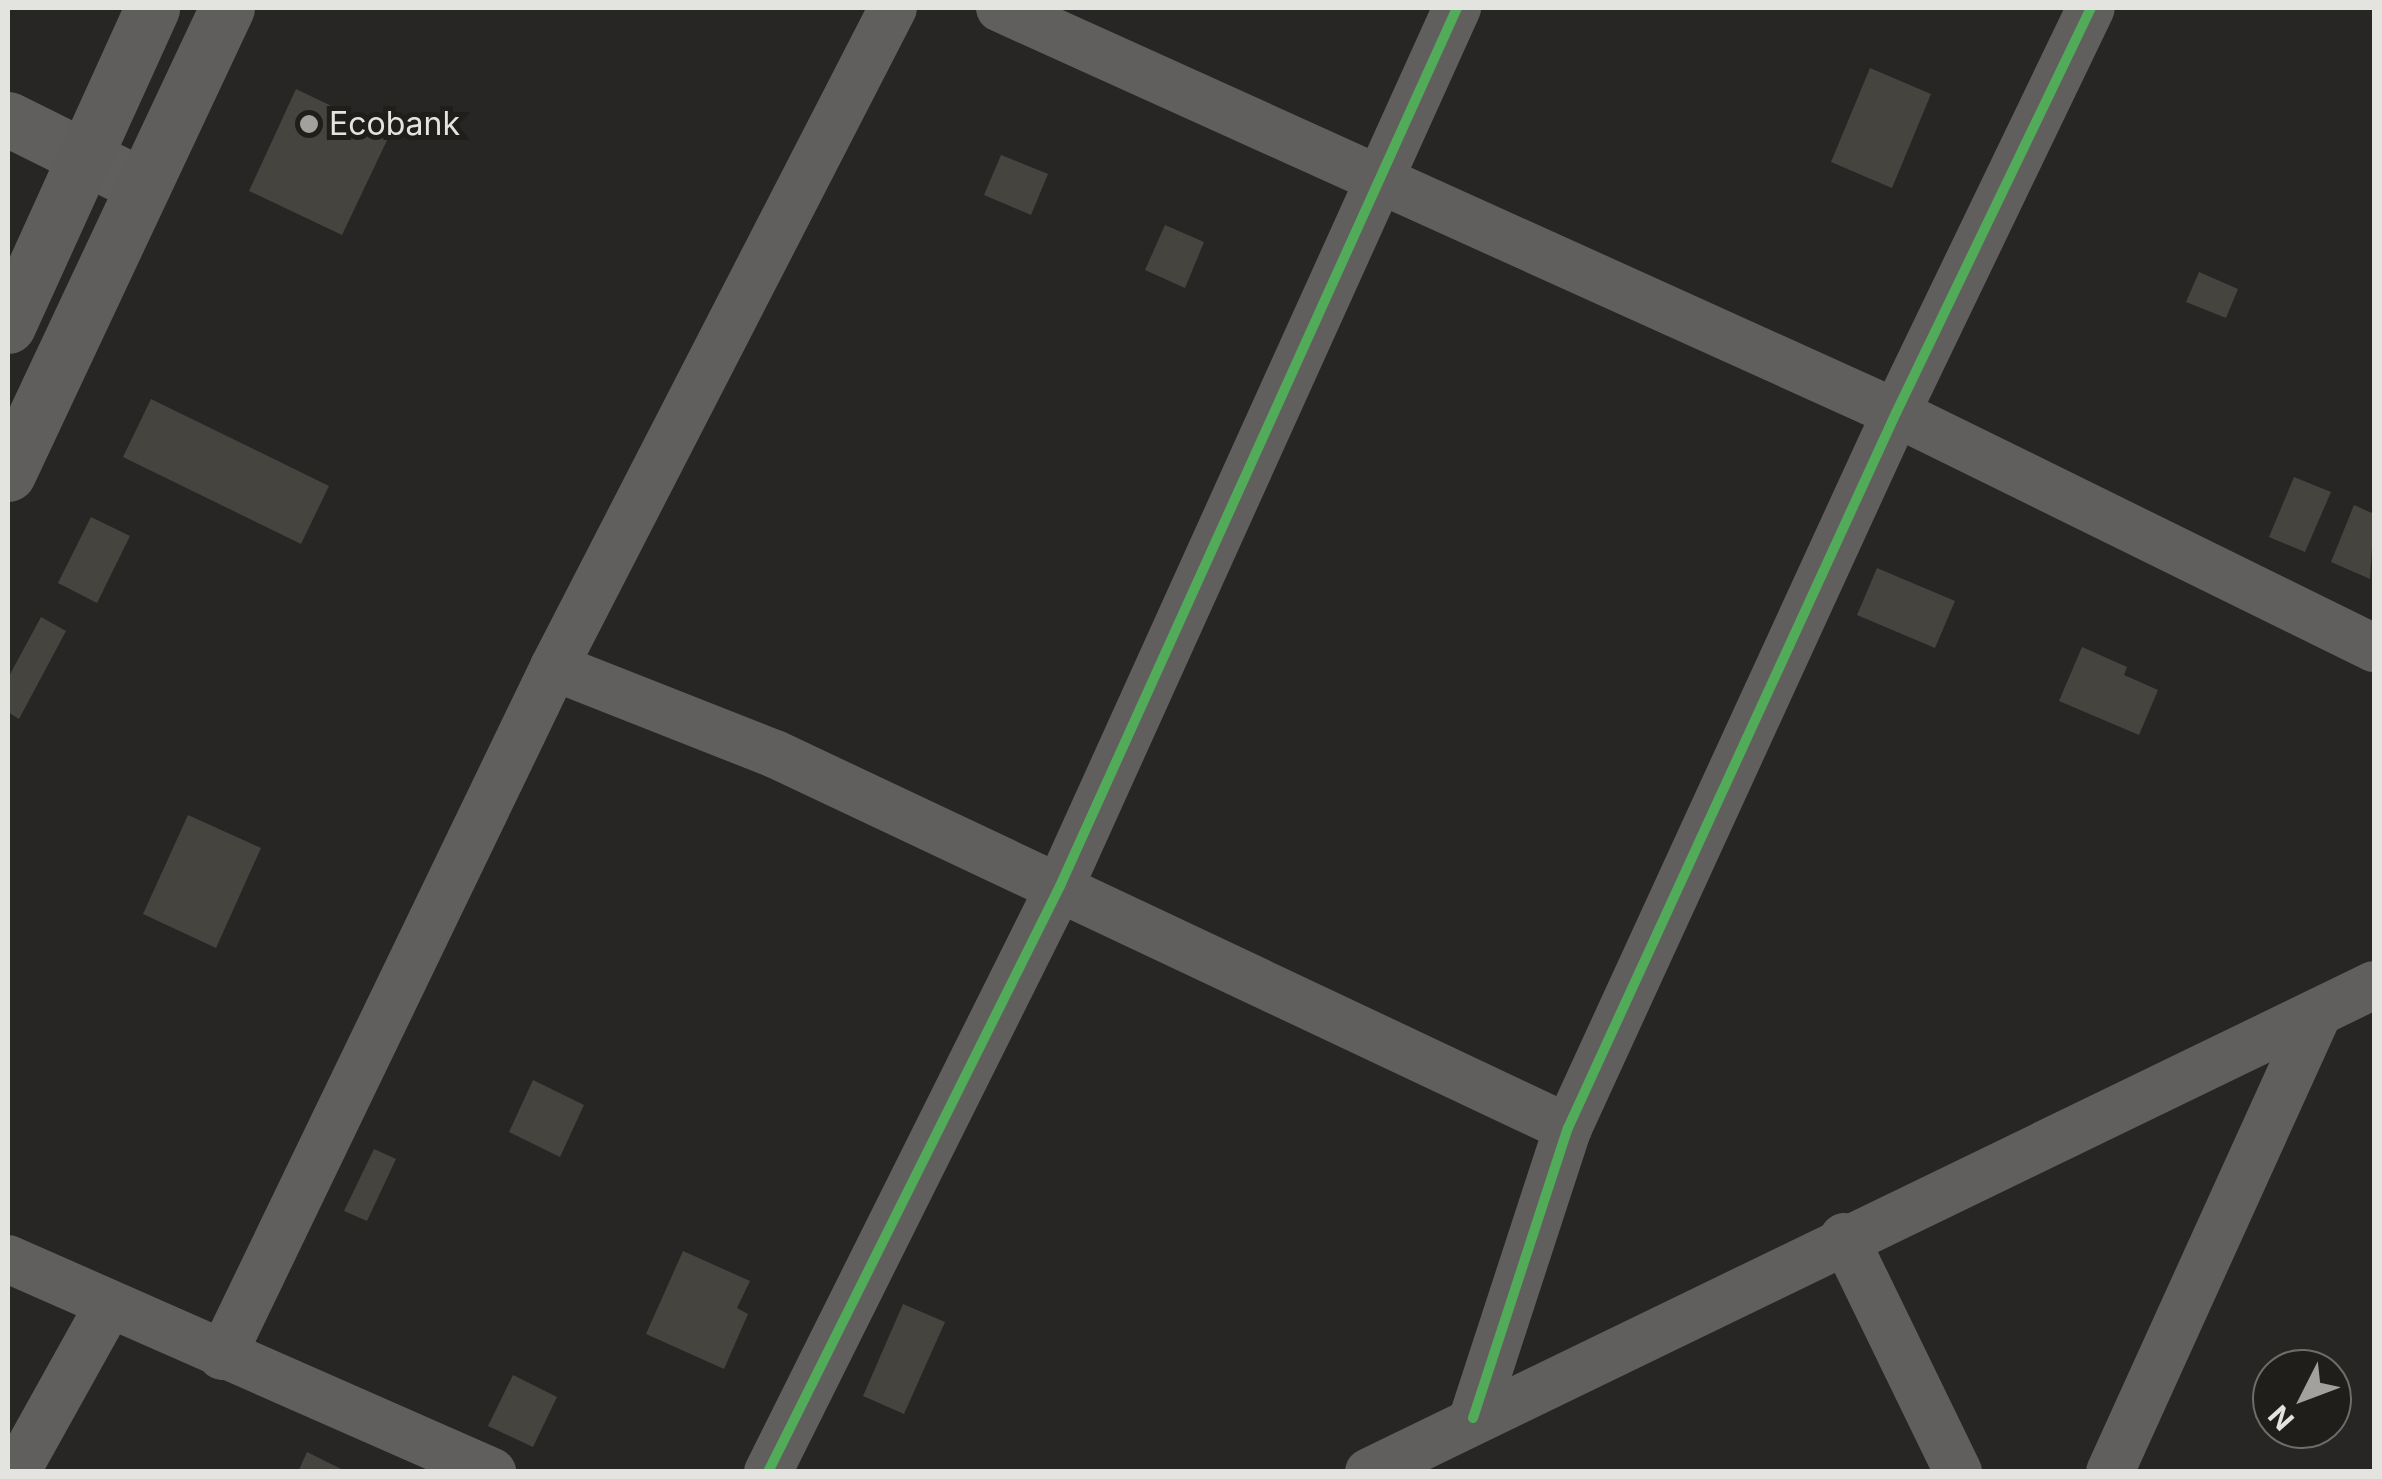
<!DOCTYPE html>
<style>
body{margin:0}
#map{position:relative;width:2382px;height:1479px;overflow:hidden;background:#282624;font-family:Inter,sans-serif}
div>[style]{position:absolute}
.building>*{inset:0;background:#46443e}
.minor>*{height:48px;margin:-24px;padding:0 24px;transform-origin:24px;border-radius:24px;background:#605f5e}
.tertiary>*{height:55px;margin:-27.5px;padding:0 27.5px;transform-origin:27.5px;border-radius:27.5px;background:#605f5e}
.trunk>*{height:55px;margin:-27.5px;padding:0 27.5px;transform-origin:27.5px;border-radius:27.5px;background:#605e5d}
.cycleway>*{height:10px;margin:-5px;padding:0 5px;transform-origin:5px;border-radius:5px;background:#51ab58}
.dots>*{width:28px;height:28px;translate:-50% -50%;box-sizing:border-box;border:5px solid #1f1e1a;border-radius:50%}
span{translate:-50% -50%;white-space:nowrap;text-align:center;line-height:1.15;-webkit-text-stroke:10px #1f1e1a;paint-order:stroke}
.poi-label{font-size:32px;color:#e3e3e0}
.left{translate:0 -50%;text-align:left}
.frame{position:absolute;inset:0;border:10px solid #e3e3e0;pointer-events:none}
.north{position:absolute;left:2252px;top:1349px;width:100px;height:100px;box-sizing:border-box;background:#1f1e1a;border:2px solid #6d6d69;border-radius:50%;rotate:228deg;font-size:28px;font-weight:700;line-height:40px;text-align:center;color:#e3e3e0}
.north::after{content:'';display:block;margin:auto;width:35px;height:45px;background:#a2a19e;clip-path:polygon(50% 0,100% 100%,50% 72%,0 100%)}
</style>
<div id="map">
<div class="building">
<div style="clip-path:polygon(1870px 68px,1931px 94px,1892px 188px,1831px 162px)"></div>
<div style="clip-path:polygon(296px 89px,390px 134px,342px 235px,249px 191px)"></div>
<div style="clip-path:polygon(1001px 155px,1048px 174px,1031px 215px,984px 195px)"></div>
<div style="clip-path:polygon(1165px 225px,1204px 242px,1185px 288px,1145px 270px)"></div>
<div style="clip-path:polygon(2199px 272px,2238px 289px,2226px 318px,2186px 302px)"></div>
<div style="clip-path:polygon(151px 399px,329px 486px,301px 544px,123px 457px)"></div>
<div style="clip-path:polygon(2294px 477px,2331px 492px,2305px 552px,2269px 537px)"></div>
<div style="clip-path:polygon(2354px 505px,2374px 514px,2370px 579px,2331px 562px)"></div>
<div style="clip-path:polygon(91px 517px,130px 536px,97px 603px,58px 583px)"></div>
<div style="clip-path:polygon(1877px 568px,1955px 601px,1935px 648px,1857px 615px)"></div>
<div style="clip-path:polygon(41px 617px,66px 631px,19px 719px,8px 712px,8px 678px)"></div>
<div style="clip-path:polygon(2082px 647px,2127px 667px,2124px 675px,2158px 690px,2139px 735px,2059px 701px)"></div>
<div style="clip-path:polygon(188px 815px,261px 848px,216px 948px,143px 914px)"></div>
<div style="clip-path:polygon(533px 1080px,584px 1105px,560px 1157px,509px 1132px)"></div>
<div style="clip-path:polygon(374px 1149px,396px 1159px,367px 1221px,344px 1211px)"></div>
<div style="clip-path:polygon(683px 1251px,750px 1281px,737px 1308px,748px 1314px,724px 1369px,646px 1334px)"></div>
<div style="clip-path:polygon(903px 1304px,945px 1322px,904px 1414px,863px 1396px)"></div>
<div style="clip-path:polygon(513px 1375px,557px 1397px,533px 1447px,488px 1426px)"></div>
<div style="clip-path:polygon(307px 1452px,347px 1472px,298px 1472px)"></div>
</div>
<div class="minor">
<div style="left:1000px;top:8px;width:983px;rotate:24.32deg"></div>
<div style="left:1896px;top:413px;width:533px;rotate:26.18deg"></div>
<div style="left:554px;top:667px;width:238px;rotate:21.5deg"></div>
<div style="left:775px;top:754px;width:877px;rotate:25.25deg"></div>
<div style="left:1844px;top:1237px;width:261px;rotate:64.1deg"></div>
<div style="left:8px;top:1259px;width:529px;rotate:23.75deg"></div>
<div style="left:222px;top:1356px;width:765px;rotate:-64.27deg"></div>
<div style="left:554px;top:667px;width:741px;rotate:-62.78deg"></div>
<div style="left:1473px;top:1418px;width:305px;rotate:-71.9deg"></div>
<div style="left:1568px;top:1128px;width:787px;rotate:-65.36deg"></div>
<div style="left:1896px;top:413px;width:449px;rotate:-64.3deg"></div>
<div style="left:16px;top:1472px;width:189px;rotate:-60.9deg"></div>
<div style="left:768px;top:1472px;width:655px;rotate:-63.51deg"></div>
<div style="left:1060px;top:886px;width:964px;rotate:-65.67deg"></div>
<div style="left:1369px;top:1472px;width:1117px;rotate:-25.85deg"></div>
<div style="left:2110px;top:1472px;width:499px;rotate:-65.6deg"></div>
</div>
<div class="tertiary">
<div style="left:8px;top:119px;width:151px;rotate:26.4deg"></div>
</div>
<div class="trunk">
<div style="left:8px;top:326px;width:349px;rotate:-65.6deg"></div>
<div style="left:8px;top:474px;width:515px;rotate:-64.83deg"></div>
</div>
<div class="cycleway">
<div style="left:1473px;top:1418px;width:305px;rotate:-71.9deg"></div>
<div style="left:1568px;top:1128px;width:787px;rotate:-65.36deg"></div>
<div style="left:1896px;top:413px;width:449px;rotate:-64.3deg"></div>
<div style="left:768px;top:1472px;width:655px;rotate:-63.51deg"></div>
<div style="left:1060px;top:886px;width:964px;rotate:-65.67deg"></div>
</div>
<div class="dots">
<div style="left:309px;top:124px;background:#a2a19e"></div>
</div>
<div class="poi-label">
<span class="left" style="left:329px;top:124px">Ecobank</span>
</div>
<div class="frame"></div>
<div class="north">N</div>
</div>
